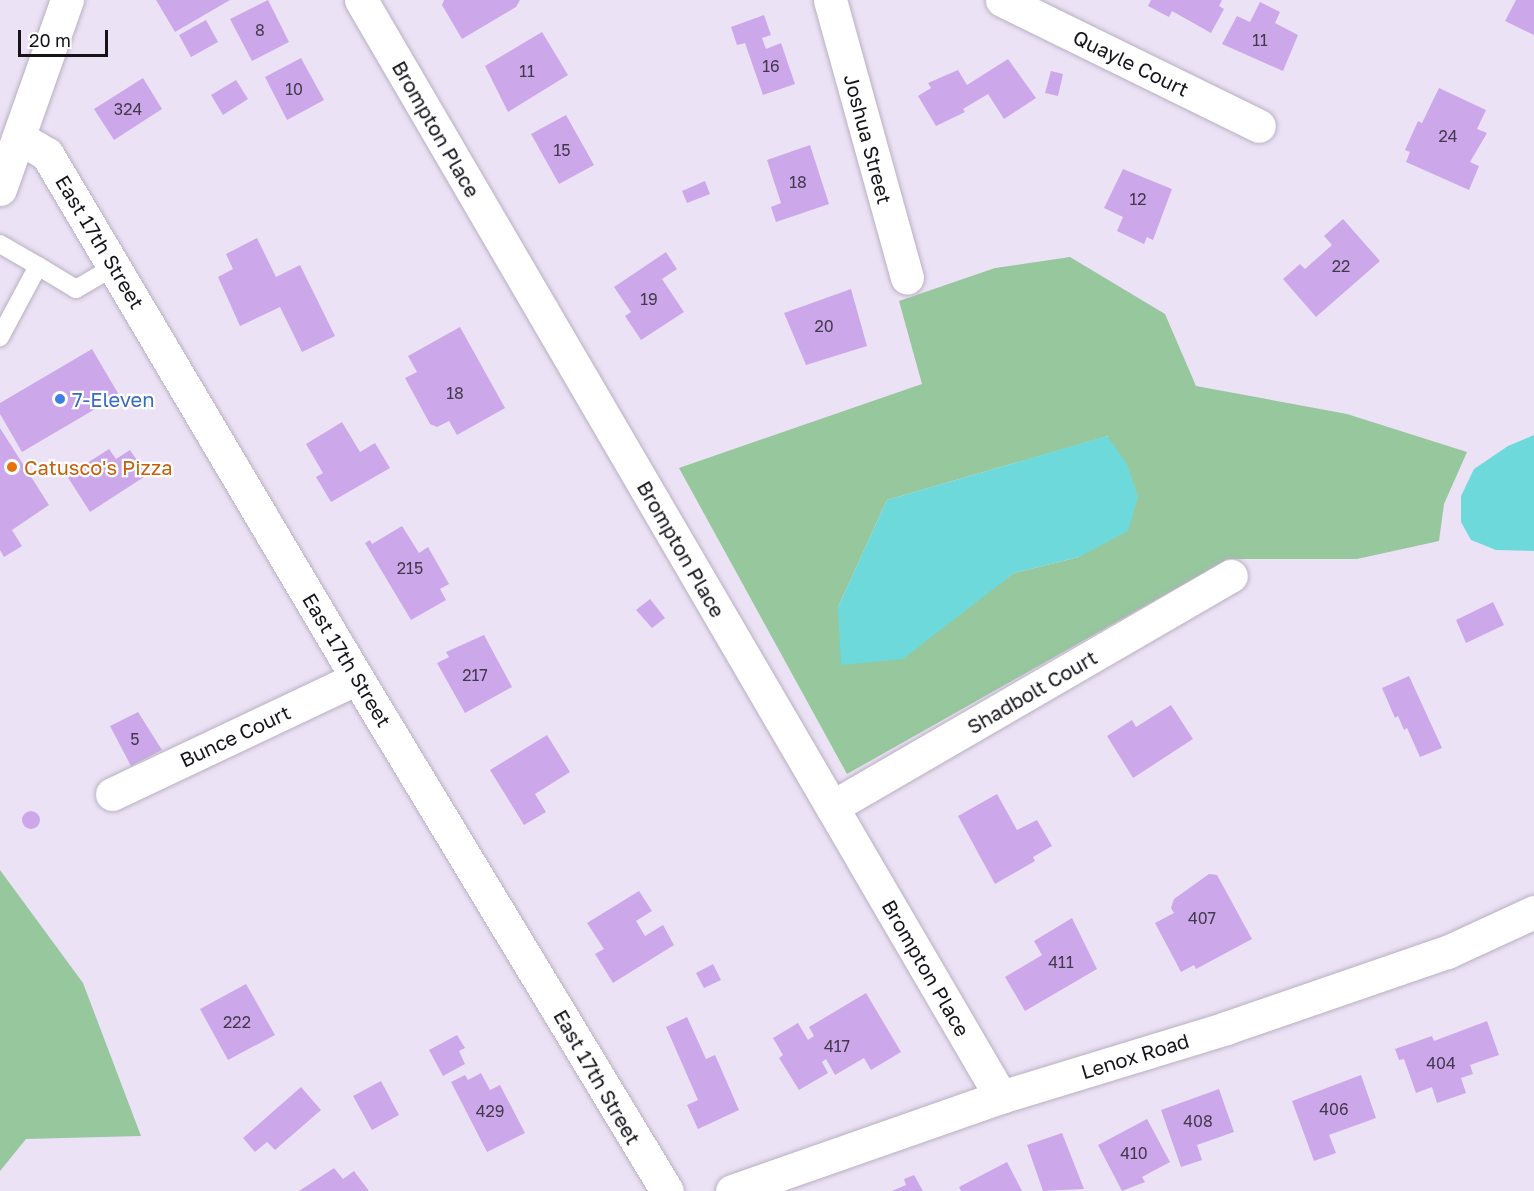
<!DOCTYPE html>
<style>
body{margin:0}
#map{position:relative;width:1534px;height:1191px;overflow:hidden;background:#ece2f5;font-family:"Golos Text",sans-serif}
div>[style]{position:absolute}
.green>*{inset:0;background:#96c79d}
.water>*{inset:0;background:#6ed9da}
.building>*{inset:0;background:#cca8ea}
.round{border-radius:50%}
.roads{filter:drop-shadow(0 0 2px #b9afc2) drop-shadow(0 0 2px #b9afc2)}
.lane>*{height:18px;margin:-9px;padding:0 9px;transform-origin:9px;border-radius:9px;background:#fff}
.street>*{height:33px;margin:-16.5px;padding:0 16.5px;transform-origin:16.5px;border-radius:16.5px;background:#fff}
.secondary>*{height:33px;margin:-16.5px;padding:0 16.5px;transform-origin:16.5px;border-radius:16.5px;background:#fff}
.dots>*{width:16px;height:16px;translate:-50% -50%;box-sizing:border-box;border:3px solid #fff;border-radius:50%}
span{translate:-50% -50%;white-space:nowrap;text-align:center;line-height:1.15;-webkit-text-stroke:4.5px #fff;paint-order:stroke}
.number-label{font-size:16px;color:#44384d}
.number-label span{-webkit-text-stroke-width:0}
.street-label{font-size:20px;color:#161319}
.shop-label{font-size:20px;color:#366cbe}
.left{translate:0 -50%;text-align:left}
.food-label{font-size:20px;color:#c56008}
.scale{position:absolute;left:18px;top:30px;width:90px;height:27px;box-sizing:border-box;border:3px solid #161319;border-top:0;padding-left:8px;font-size:18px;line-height:21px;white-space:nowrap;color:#161319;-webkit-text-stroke:4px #fff;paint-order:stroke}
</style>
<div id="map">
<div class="green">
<div style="clip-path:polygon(evenodd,1070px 257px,1165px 314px,1196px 386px,1347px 414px,1467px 452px,1444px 504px,1439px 541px,1357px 559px,1228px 559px,847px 774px,679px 468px,922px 384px,899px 301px,995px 268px,1070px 257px,1108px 436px,1079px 557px,1014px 573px,971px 604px,838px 607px,887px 500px,1108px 436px)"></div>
<div style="clip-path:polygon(0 870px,83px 983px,141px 1136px,26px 1139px,0 1171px)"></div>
</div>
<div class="water">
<div style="clip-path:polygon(1534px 435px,1534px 551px,1496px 550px,1471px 540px,1461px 522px,1461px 496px,1474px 469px,1508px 446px)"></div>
<div style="clip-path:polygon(1107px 436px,1127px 464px,1138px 497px,1128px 531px,1079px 557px,1014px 573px,903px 659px,841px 665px,838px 607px,887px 500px)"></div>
</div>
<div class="building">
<div style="clip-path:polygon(156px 0,230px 0,175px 32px)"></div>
<div style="clip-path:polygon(268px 0,289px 42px,252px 61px,230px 19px)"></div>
<div style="clip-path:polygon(444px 0,520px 0,516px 7px,462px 39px,442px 5px)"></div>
<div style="clip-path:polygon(1151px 0,1222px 0,1219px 6px,1224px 9px,1211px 33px,1172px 11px,1169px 17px,1148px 6px)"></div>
<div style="clip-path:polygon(1516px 0,1534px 0,1534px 35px,1505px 21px)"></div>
<div style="clip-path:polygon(1260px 2px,1280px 12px,1275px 23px,1298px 35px,1283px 71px,1222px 44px,1237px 16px,1250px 22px)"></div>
<div style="clip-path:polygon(764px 15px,771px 35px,762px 38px,766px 49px,781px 43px,795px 84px,763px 95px,745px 43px,737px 45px,731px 27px)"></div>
<div style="clip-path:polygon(206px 20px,218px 42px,191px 57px,179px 35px)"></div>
<div style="clip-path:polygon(542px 32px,568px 75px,508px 112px,485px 66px)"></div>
<div style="clip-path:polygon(301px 58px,324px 100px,287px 120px,265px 77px)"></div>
<div style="clip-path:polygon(1008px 59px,1036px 98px,1004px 119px,988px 94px,963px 109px,965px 112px,936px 126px,918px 96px,931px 88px,928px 83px,958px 70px,967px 85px)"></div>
<div style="clip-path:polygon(1051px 71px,1063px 74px,1058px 96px,1045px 93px)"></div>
<div style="clip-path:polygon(143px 78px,162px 109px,114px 140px,94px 109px)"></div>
<div style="clip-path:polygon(236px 80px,248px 99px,223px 115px,211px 95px)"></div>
<div style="clip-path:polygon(1439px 88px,1486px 110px,1477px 129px,1487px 133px,1470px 162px,1479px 166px,1469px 190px,1406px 162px,1410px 152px,1405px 150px,1418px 121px,1422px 123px)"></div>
<div style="clip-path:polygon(566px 115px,594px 165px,559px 184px,531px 134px)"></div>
<div style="clip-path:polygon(810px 145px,829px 204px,776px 222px,771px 207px,781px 203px,767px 160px)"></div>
<div style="clip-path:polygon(1123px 169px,1172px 189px,1153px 240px,1147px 237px,1144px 244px,1117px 231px,1123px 217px,1104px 208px)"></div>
<div style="clip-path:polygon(705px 181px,710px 194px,687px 203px,682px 191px)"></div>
<div style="clip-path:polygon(1343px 219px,1380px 261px,1316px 317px,1283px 279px,1300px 264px,1305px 269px,1332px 245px,1324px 236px)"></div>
<div style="clip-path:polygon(257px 238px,276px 277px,300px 265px,335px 336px,302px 352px,280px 307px,240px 326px,218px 277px,233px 269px,226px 254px)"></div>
<div style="clip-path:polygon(666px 252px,677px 269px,662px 279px,684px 312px,641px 340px,625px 316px,631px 312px,614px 287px)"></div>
<div style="clip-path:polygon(851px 289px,867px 346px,806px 365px,784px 313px)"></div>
<div style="clip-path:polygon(460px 327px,505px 408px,457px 435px,449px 421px,437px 427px,430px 424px,405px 378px,417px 372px,408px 356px)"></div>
<div style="clip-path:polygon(92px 349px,119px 395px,22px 452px,0 414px,0 403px)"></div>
<div style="clip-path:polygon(342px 422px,360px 452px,375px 443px,390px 468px,331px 502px,316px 477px,323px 473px,306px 444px)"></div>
<div style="clip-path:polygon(0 428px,49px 505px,12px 530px,22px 546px,4px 557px,0 550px)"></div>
<div style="clip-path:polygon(109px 449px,116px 459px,130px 450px,147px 475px,90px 512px,67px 476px)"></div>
<div style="clip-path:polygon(402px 526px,419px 553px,428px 547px,449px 584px,440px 589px,446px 600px,411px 620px,365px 543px,370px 540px,372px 544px)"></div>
<div style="clip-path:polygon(650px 599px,665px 618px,652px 628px,636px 610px)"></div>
<div style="clip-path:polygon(1493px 602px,1504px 625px,1466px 643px,1456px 620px)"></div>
<div style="clip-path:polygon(484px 635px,512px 687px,465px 713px,437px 663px,449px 657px,446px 652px)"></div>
<div style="clip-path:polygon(1409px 676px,1442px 748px,1420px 757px,1407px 728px,1404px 730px,1398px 716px,1395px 718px,1382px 688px)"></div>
<div style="clip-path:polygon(1171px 705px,1193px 739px,1133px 778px,1107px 736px,1132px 720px,1136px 727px)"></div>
<div style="clip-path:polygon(138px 712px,162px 750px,131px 766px,110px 726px)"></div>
<div style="clip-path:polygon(547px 735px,570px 772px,535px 794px,546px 812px,524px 825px,490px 770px)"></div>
<div style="clip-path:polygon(997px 794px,1017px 830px,1037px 820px,1052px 846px,1033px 857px,1035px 861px,995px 884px,958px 816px)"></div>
<div class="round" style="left:22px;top:811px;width:18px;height:18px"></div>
<div style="clip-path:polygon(1209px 874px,1217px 875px,1252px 939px,1196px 969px,1194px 965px,1181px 972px,1155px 923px,1174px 913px,1171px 908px,1174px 899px)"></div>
<div style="clip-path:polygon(639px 891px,652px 911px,636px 921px,645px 936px,663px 925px,674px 945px,613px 983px,595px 954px,604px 949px,587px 923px)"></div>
<div style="clip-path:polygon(1072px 918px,1097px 969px,1025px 1011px,1005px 977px,1042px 955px,1034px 941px)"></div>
<div style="clip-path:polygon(713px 964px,721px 980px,704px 988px,696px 973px)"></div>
<div style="clip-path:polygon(246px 984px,275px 1035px,228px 1060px,200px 1009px)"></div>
<div style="clip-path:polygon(866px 993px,901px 1052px,871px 1070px,864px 1058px,835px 1075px,826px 1059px,822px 1062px,828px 1073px,799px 1090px,779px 1058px,783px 1055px,773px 1038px,798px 1023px,808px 1040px,814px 1036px,809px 1027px)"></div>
<div style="clip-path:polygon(687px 1017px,706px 1059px,715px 1055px,739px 1110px,698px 1129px,687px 1105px,698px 1100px,666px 1027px)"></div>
<div style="clip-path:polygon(1487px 1021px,1499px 1055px,1470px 1065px,1473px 1074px,1461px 1078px,1466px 1093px,1437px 1103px,1432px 1087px,1416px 1093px,1404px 1059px,1399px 1060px,1395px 1049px,1432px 1036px,1434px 1041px)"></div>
<div style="clip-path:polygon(457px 1035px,465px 1048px,459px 1051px,465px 1064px,443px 1076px,429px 1050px)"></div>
<div style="clip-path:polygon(481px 1073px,490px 1090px,500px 1085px,525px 1133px,487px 1152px,451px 1082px,465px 1075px,468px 1080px)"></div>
<div style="clip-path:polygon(1361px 1075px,1376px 1118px,1329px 1135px,1336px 1153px,1314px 1161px,1292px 1101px)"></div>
<div style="clip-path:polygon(381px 1081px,399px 1115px,372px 1130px,353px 1096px)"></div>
<div style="clip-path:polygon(301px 1087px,321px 1110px,275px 1150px,267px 1142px,255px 1152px,243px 1138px)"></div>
<div style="clip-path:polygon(1219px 1089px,1234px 1132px,1197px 1145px,1202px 1160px,1181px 1167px,1161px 1110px)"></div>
<div style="clip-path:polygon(1147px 1119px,1170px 1162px,1142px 1177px,1145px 1182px,1122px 1191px,1098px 1145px)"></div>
<div style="clip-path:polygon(1062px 1133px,1084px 1189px,1043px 1191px,1027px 1145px)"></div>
<div style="clip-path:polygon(1007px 1162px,1022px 1191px,961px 1191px,959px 1187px)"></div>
<div style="clip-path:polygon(334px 1168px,343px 1179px,354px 1171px,369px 1191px,299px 1191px)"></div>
<div style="clip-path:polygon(914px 1175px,923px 1191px,892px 1191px,906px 1185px,904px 1179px)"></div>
</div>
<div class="roads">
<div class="lane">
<div style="left:0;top:244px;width:44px;rotate:30.1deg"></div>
<div style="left:38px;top:266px;width:81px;rotate:118.2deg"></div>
<div style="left:38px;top:266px;width:44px;rotate:31.2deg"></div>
<div style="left:76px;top:289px;width:45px;rotate:-30.5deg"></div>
</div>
<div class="street">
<div style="left:361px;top:0;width:1270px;rotate:59.74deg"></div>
<div style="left:830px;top:0;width:288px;rotate:74.5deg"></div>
<div style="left:1002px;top:0;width:286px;rotate:26.1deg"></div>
<div style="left:20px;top:138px;width:31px;rotate:31deg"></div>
<div style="left:47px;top:154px;width:609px;rotate:59.39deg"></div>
<div style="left:357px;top:678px;width:599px;rotate:58.86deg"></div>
<div style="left:112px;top:794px;width:271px;rotate:-25.3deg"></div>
<div style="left:832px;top:807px;width:461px;rotate:-30.1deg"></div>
</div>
<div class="secondary">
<div style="left:0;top:189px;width:201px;rotate:-70.5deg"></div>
<div style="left:732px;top:1191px;width:285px;rotate:-19.3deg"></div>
<div style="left:1001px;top:1097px;width:235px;rotate:-17deg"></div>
<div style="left:1226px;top:1028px;width:234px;rotate:-19deg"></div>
<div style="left:1447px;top:952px;width:96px;rotate:-24.7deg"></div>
</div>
</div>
<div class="dots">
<div style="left:60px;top:399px;background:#3f7fe0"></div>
<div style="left:12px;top:467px;background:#e8710a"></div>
</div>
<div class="number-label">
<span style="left:260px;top:30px">8</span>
<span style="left:1260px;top:40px">11</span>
<span style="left:771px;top:66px">16</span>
<span style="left:527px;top:71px">11</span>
<span style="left:294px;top:89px">10</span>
<span style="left:128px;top:109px">324</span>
<span style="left:1448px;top:136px">24</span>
<span style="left:562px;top:150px">15</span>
<span style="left:798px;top:182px">18</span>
<span style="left:1138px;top:199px">12</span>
<span style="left:1341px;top:266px">22</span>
<span style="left:649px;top:299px">19</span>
<span style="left:824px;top:326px">20</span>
<span style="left:455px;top:393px">18</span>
<span style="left:410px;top:568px">215</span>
<span style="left:475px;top:675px">217</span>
<span style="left:135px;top:739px">5</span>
<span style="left:1202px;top:918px">407</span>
<span style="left:1061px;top:962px">411</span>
<span style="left:237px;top:1022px">222</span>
<span style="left:837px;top:1046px">417</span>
<span style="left:1441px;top:1063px">404</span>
<span style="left:1334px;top:1109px">406</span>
<span style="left:490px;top:1111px">429</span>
<span style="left:1198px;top:1121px">408</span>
<span style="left:1134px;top:1153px">410</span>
</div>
<div class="street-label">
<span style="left:1131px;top:63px;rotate:26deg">Quayle Court</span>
<span style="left:436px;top:129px;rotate:60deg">Brompton Place</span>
<span style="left:868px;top:139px;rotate:75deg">Joshua Street</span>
<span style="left:100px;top:242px;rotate:59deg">East 17th Street</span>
<span style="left:681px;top:549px;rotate:60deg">Brompton Place</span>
<span style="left:347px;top:660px;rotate:59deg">East 17th Street</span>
<span style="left:1032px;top:692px;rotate:-30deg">Shadbolt Court</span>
<span style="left:235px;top:736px;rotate:-25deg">Bunce Court</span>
<span style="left:926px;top:968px;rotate:60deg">Brompton Place</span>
<span style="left:1135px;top:1056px;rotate:-17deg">Lenox Road</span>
<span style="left:597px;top:1077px;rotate:60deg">East 17th Street</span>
</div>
<div class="shop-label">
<span class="left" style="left:72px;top:399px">7-Eleven</span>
</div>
<div class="food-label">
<span class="left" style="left:24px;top:467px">Catusco's Pizza</span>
</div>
<div class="scale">20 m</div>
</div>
